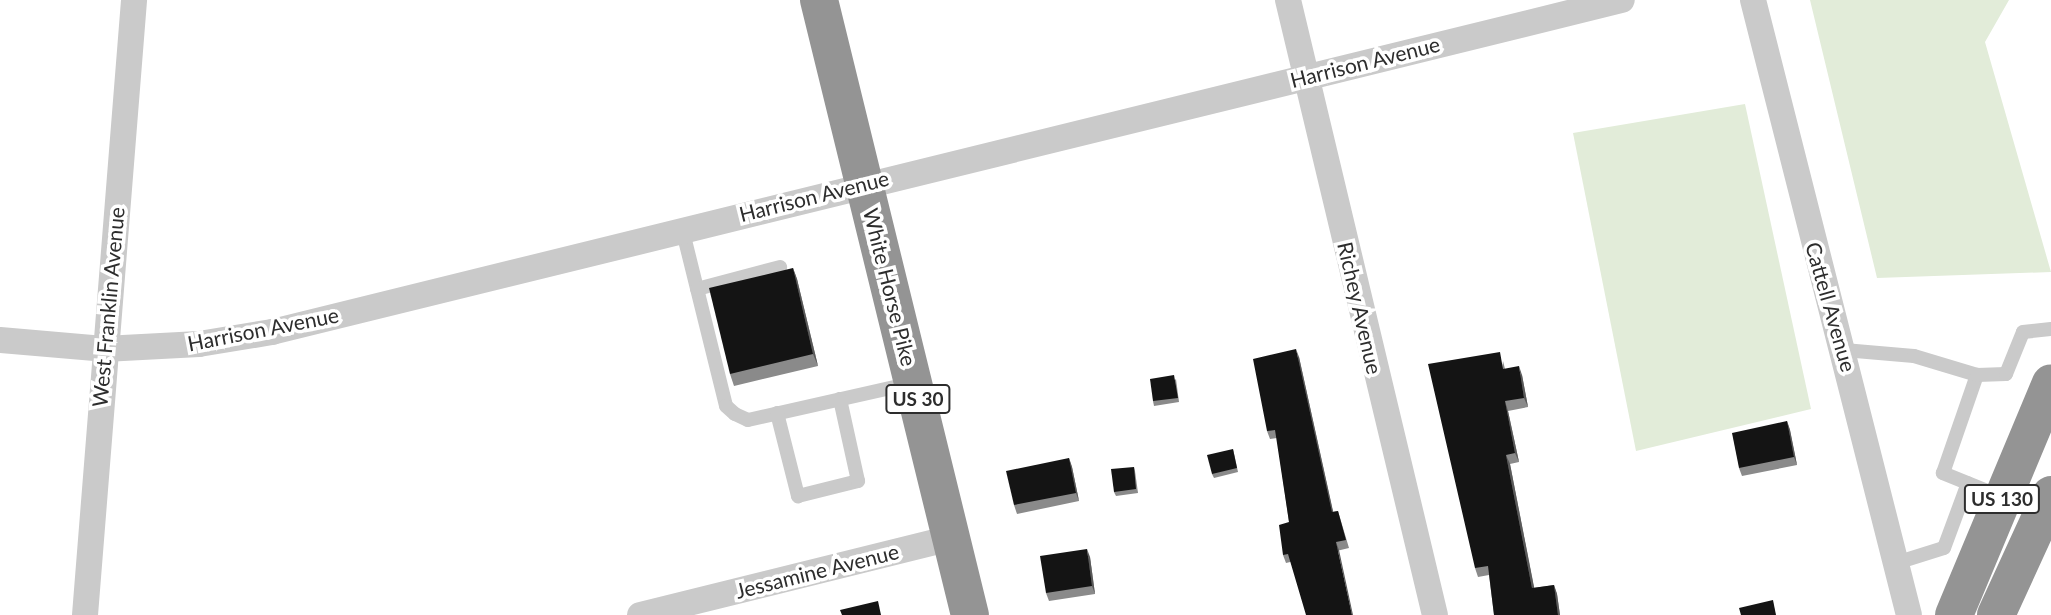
<!DOCTYPE html>
<style>
body{margin:0}
#map{position:relative;width:2051px;height:615px;overflow:hidden;background:#fff;font-family:Lato,sans-serif}
div>[style]{position:absolute}
.green>*{inset:0;background:#e2ecd9}
.lane>*{height:14px;margin:-7px;padding:0 7px;transform-origin:7px;border-radius:7px;background:#cacaca}
.street>*{height:26px;margin:-13px;padding:0 13px;transform-origin:13px;border-radius:13px;background:#cacaca}
.highway>*{height:38px;margin:-19px;padding:0 19px;transform-origin:19px;border-radius:19px;background:#949494}
.wall>*{inset:0;background:#8a8a8a}
.shaded-wall>*{inset:0;background:#5a5a5a}
.building>*{inset:0;background:#141414}
span{translate:-50% -50%;white-space:nowrap;text-align:center;line-height:1.15;-webkit-text-stroke:7px #fff;paint-order:stroke}
.shield-label span{padding:2px 5px;background:#fff;border:2px solid;border-radius:5px;-webkit-text-stroke-width:0}
.shield-label{font-size:19px;color:#2d2d2d;font-weight:700}
.street-label{font-size:21px;color:#2d2d2d}
</style>
<div id="map">
<div class="green">
<div style="clip-path:polygon(1810px 0,2009px 0,1985px 42px,2051px 272px,1877px 278px)"></div>
<div style="clip-path:polygon(1745px 104px,1811px 409px,1636px 451px,1573px 133px)"></div>
</div>
<div class="lane">
<div style="left:682px;top:228px;width:183px;rotate:76.1deg"></div>
<div style="left:726px;top:406px;width:12px;rotate:42deg"></div>
<div style="left:735px;top:414px;width:14px;rotate:25deg"></div>
<div style="left:748px;top:420px;width:168px;rotate:-12.7deg"></div>
<div style="left:697px;top:289px;width:86px;rotate:-14.8deg"></div>
<div style="left:1844px;top:350px;width:70px;rotate:4.9deg"></div>
<div style="left:1914px;top:356px;width:66px;rotate:16.8deg"></div>
<div style="left:777px;top:413px;width:86px;rotate:75.8deg"></div>
<div style="left:798px;top:496px;width:62px;rotate:-14deg"></div>
<div style="left:858px;top:481px;width:84px;rotate:-102.4deg"></div>
<div style="left:2002px;top:497px;width:64px;rotate:-157.9deg"></div>
<div style="left:1943px;top:473px;width:104px;rotate:-70.9deg"></div>
<div style="left:1977px;top:375px;width:29px;rotate:-2deg"></div>
<div style="left:2006px;top:374px;width:45px;rotate:-68deg"></div>
<div style="left:2023px;top:332px;width:28px;rotate:-6deg"></div>
<div style="left:1896px;top:563px;width:50px;rotate:-17.4deg"></div>
<div style="left:1944px;top:548px;width:69px;rotate:-69.7deg"></div>
</div>
<div class="street">
<div style="left:1288px;top:0;width:632px;rotate:76.56deg"></div>
<div style="left:1753px;top:0;width:634px;rotate:75.77deg"></div>
<div style="left:0;top:340px;width:104px;rotate:4.9deg"></div>
<div style="left:104px;top:349px;width:95px;rotate:-3deg"></div>
<div style="left:199px;top:344px;width:74px;rotate:-9.3deg"></div>
<div style="left:272px;top:332px;width:1390px;rotate:-13.82deg"></div>
<div style="left:85px;top:615px;width:617px;rotate:-85.44deg"></div>
<div style="left:640px;top:615px;width:321px;rotate:-13.9deg"></div>
</div>
<div class="highway">
<div style="left:819px;top:0;width:633px;rotate:76.21deg"></div>
<div style="left:1954px;top:615px;width:251px;rotate:-67.3deg"></div>
<div style="left:1996px;top:615px;width:132px;rotate:-65.4deg"></div>
</div>
<div class="wall">
<div style="clip-path:polygon(793px 268px,797px 279px,818px 366px,734px 386px,730px 374px)"></div>
<div style="clip-path:polygon(1299px 357px,1333px 512px,1338px 511px,1349px 548px,1286px 563px,1283px 555px,1289px 522px,1277px 438px,1270px 439px,1267px 431px)"></div>
<div style="clip-path:polygon(1503px 361px,1505px 369px,1522px 375px,1528px 407px,1508px 411px,1519px 462px,1510px 464px,1534px 588px,1554px 585px,1557px 594px,1560px 615px,1494px 615px,1489px 575px,1478px 577px,1475px 568px)"></div>
<div style="clip-path:polygon(1176px 379px,1179px 402px,1154px 406px,1153px 401px)"></div>
<div style="clip-path:polygon(1787px 421px,1790px 430px,1797px 465px,1742px 476px,1739px 468px)"></div>
<div style="clip-path:polygon(1233px 449px,1238px 472px,1214px 478px,1212px 474px)"></div>
<div style="clip-path:polygon(1069px 458px,1072px 467px,1079px 501px,1017px 514px,1014px 505px)"></div>
<div style="clip-path:polygon(1134px 467px,1135px 471px,1138px 493px,1116px 496px,1114px 492px)"></div>
<div style="clip-path:polygon(1090px 557px,1095px 594px,1049px 601px,1046px 593px)"></div>
</div>
<div class="shaded-wall">
<div style="clip-path:polygon(793px 268px,797px 279px,818px 366px,813px 354px)"></div>
<div style="clip-path:polygon(1296px 349px,1299px 357px,1335px 520px,1332px 512px)"></div>
<div style="clip-path:polygon(1519px 366px,1522px 375px,1528px 407px,1524px 398px)"></div>
<div style="clip-path:polygon(1505px 401px,1508px 411px,1519px 462px,1515px 453px)"></div>
<div style="clip-path:polygon(1787px 421px,1790px 430px,1797px 465px,1794px 457px)"></div>
<div style="clip-path:polygon(1506px 455px,1510px 464px,1536px 597px,1532px 588px)"></div>
<div style="clip-path:polygon(1069px 458px,1072px 467px,1079px 501px,1076px 493px)"></div>
<div style="clip-path:polygon(1336px 542px,1339px 550px,1353px 615px,1352px 615px)"></div>
<div style="clip-path:polygon(1087px 549px,1090px 557px,1095px 594px,1092px 586px)"></div>
<div style="clip-path:polygon(1554px 585px,1557px 594px,1560px 615px,1558px 615px)"></div>
</div>
<div class="building">
<div style="clip-path:polygon(793px 268px,813px 354px,730px 374px,709px 288px)"></div>
<div style="clip-path:polygon(1296px 349px,1332px 512px,1338px 511px,1346px 540px,1336px 542px,1352px 615px,1306px 615px,1288px 554px,1283px 555px,1279px 525px,1289px 522px,1275px 430px,1267px 431px,1253px 359px)"></div>
<div style="clip-path:polygon(1500px 352px,1503px 369px,1519px 366px,1524px 398px,1505px 401px,1515px 453px,1506px 455px,1532px 588px,1554px 585px,1558px 615px,1494px 615px,1488px 566px,1475px 568px,1428px 364px)"></div>
<div style="clip-path:polygon(1174px 375px,1178px 398px,1153px 401px,1150px 379px)"></div>
<div style="clip-path:polygon(1787px 421px,1794px 457px,1739px 468px,1732px 433px)"></div>
<div style="clip-path:polygon(1233px 449px,1237px 468px,1212px 474px,1207px 455px)"></div>
<div style="clip-path:polygon(1069px 458px,1076px 493px,1014px 505px,1006px 471px)"></div>
<div style="clip-path:polygon(1134px 467px,1136px 489px,1114px 492px,1111px 469px)"></div>
<div style="clip-path:polygon(1087px 549px,1092px 586px,1046px 593px,1040px 556px)"></div>
<div style="clip-path:polygon(1773px 600px,1776px 615px,1741px 615px,1739px 608px)"></div>
<div style="clip-path:polygon(878px 601px,881px 615px,842px 615px,840px 610px)"></div>
</div>
<div class="shield-label">
<span style="left:918px;top:399px">US 30</span>
<span style="left:2002px;top:499px">US 130</span>
</div>
<div class="street-label">
<span style="left:1365px;top:62px;rotate:-14deg">Harrison Avenue</span>
<span style="left:814px;top:196px;rotate:-14deg">Harrison Avenue</span>
<span style="left:890px;top:287px;rotate:76deg">White Horse Pike</span>
<span style="left:108px;top:307px;rotate:-85deg">West Franklin Avenue</span>
<span style="left:1831px;top:307px;rotate:74deg">Cattell Avenue</span>
<span style="left:1360px;top:308px;rotate:77deg">Richey Avenue</span>
<span style="left:263px;top:329px;rotate:-11deg">Harrison Avenue</span>
<span style="left:817px;top:571px;rotate:-14deg">Jessamine Avenue</span>
</div>
</div>
